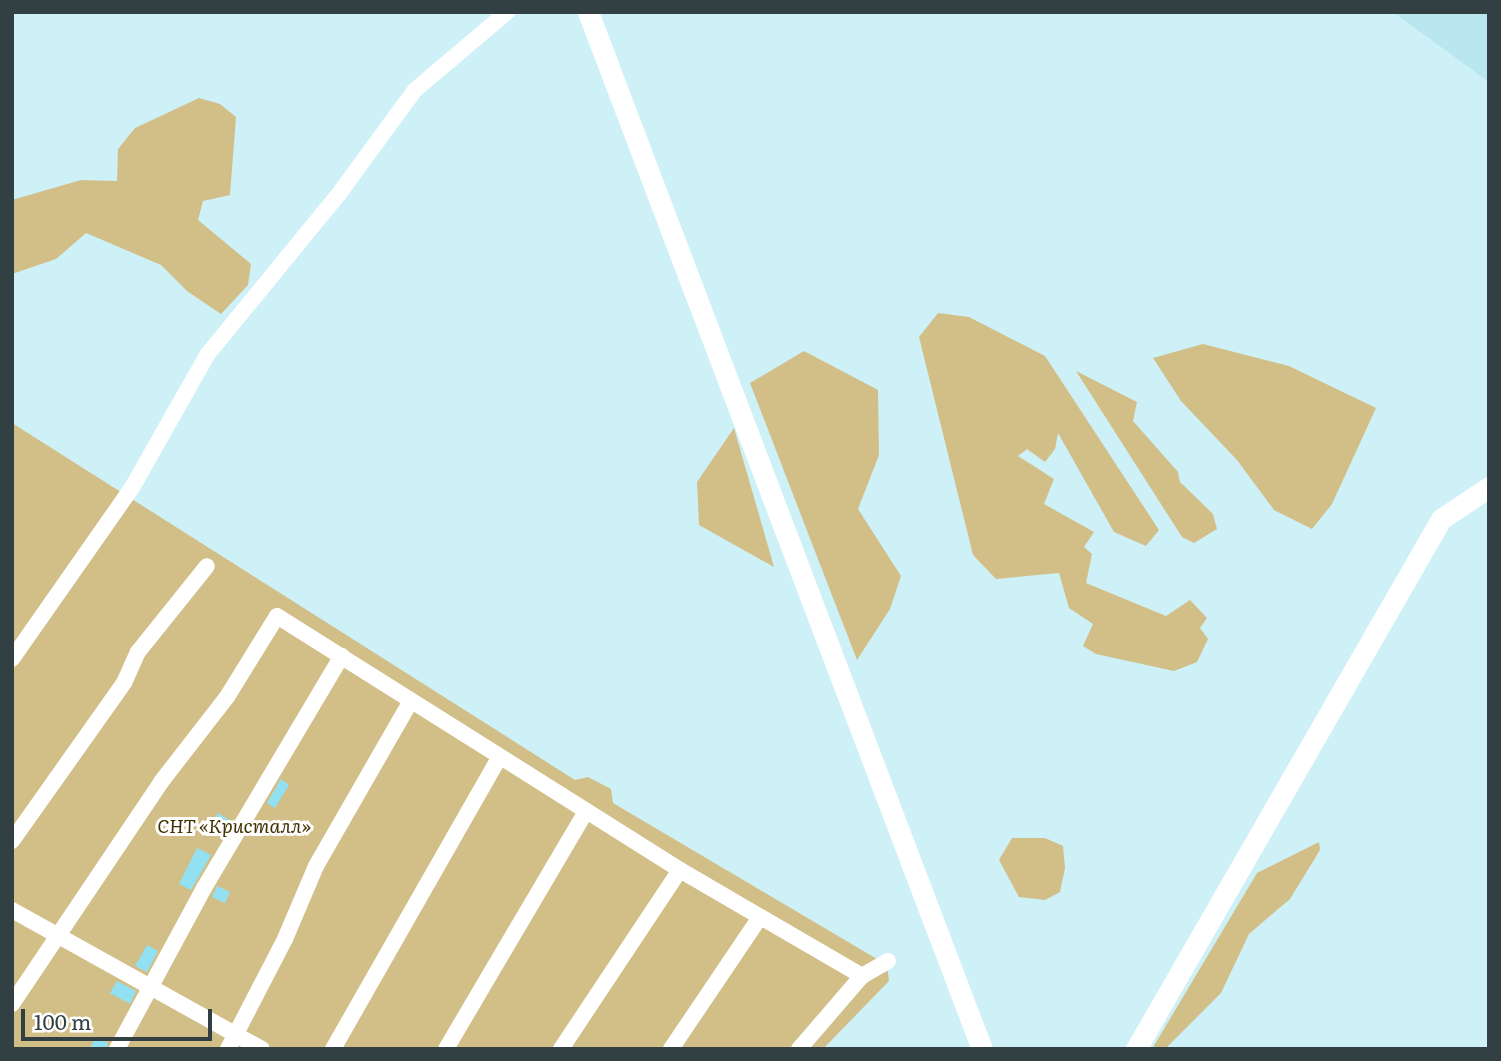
<!DOCTYPE html>
<meta charset="utf-8">
<style>
body{margin:0}
#map{position:relative;width:1501px;height:1061px;overflow:hidden;background:#cef0f7;font-family:Literata,serif}
div>[style]{position:absolute}
.built>*{inset:0;background:#bae6ef}
.green>*{inset:0;background:#d2bf88}
.building>*{inset:0;background:#91e1f2}
.street>*{height:16px;margin:-8px;padding:0 8px;transform-origin:8px;border-radius:8px;background:#fff}
.secondary>*{height:21px;margin:-10.5px;padding:0 10.5px;transform-origin:10.5px;border-radius:10.5px;background:#fff}
span{translate:-50% -50%;white-space:nowrap;text-align:center;line-height:1.15;-webkit-text-stroke:6px #fff;paint-order:stroke}
.park-label{font-size:19px;color:#403200;font-style:italic}
.frame{position:absolute;inset:0;border:14px solid #324043;pointer-events:none}
.scale{position:absolute;left:21px;top:1009px;width:191px;height:32px;box-sizing:border-box;border:4px solid #324043;border-top:0;padding-left:9px;font-size:21px;line-height:24px;white-space:nowrap;color:#324043;-webkit-text-stroke:5px #fff;paint-order:stroke}
</style>
<div id="map">
<div class="built">
<div style="clip-path:polygon(1393px 12px,1489px 12px,1489px 82px)"></div>
</div>
<div class="green">
<div style="clip-path:polygon(199px 98px,220px 104px,236px 117px,230px 195px,203px 201px,198px 220px,251px 264px,248px 285px,221px 314px,187px 291px,161px 265px,86px 233px,56px 259px,12px 274px,12px 200px,81px 180px,117px 181px,118px 149px,135px 128px)"></div>
<div style="clip-path:polygon(938px 313px,969px 317px,1045px 356px,1159px 530px,1146px 546px,1114px 532px,1058px 433px,1055px 449px,1045px 462px,1027px 449px,1018px 456px,1054px 479px,1044px 504px,1094px 532px,1084px 547px,1092px 554px,1086px 583px,1166px 616px,1190px 600px,1207px 618px,1200px 628px,1208px 639px,1197px 662px,1174px 671px,1096px 654px,1083px 646px,1093px 624px,1069px 608px,1059px 573px,996px 579px,973px 555px,919px 337px)"></div>
<div style="clip-path:polygon(1203px 344px,1289px 366px,1376px 408px,1332px 504px,1312px 529px,1274px 510px,1237px 460px,1181px 401px,1153px 358px)"></div>
<div style="clip-path:polygon(804px 351px,878px 390px,879px 455px,858px 509px,901px 576px,890px 609px,857px 660px,750px 383px)"></div>
<div style="clip-path:polygon(1076px 371px,1137px 402px,1133px 421px,1178px 472px,1180px 482px,1213px 514px,1217px 529px,1194px 543px,1182px 537px)"></div>
<div style="clip-path:polygon(12px 423px,575px 780px,588px 777px,611px 789px,613px 803px,887px 965px,889px 981px,823px 1049px,12px 1049px)"></div>
<div style="clip-path:polygon(734px 428px,774px 567px,699px 525px,697px 482px)"></div>
<div style="clip-path:polygon(1012px 838px,1045px 838px,1063px 846px,1065px 868px,1060px 892px,1045px 900px,1019px 897px,999px 860px)"></div>
<div style="clip-path:polygon(1319px 842px,1320px 850px,1290px 899px,1249px 934px,1221px 993px,1165px 1049px,1152px 1049px,1257px 873px)"></div>
</div>
<div class="building">
<div style="clip-path:polygon(281px 779px,289px 785px,275px 808px,267px 803px)"></div>
<div style="clip-path:polygon(218px 813px,229px 820px,222px 831px,211px 825px)"></div>
<div style="clip-path:polygon(197px 848px,211px 855px,191px 890px,179px 884px)"></div>
<div style="clip-path:polygon(217px 886px,230px 892px,225px 903px,212px 897px)"></div>
<div style="clip-path:polygon(147px 945px,158px 951px,147px 972px,135px 966px)"></div>
<div style="clip-path:polygon(117px 981px,136px 991px,130px 1004px,110px 993px)"></div>
<div style="clip-path:polygon(96px 1037px,108px 1043px,107px 1049px,89px 1049px)"></div>
</div>
<div class="street">
<div style="left:12px;top:659px;width:211px;rotate:-55deg"></div>
<div style="left:133px;top:486px;width:150px;rotate:-60.5deg"></div>
<div style="left:207px;top:355px;width:212px;rotate:-50.7deg"></div>
<div style="left:341px;top:191px;width:125px;rotate:-53.8deg"></div>
<div style="left:415px;top:90px;width:121px;rotate:-40.3deg"></div>
<div style="left:12px;top:841px;width:194px;rotate:-54.7deg"></div>
<div style="left:124px;top:683px;width:34px;rotate:-66deg"></div>
<div style="left:138px;top:652px;width:110px;rotate:-51.3deg"></div>
<div style="left:12px;top:910px;width:286px;rotate:29.1deg"></div>
<div style="left:12px;top:1004px;width:267px;rotate:-56.1deg"></div>
<div style="left:161px;top:782px;width:108px;rotate:-52.2deg"></div>
<div style="left:227px;top:697px;width:95px;rotate:-58.3deg"></div>
<div style="left:277px;top:616px;width:476px;rotate:32.2deg"></div>
<div style="left:680px;top:870px;width:211px;rotate:30.2deg"></div>
<div style="left:117px;top:1049px;width:183px;rotate:-61.6deg"></div>
<div style="left:204px;top:888px;width:270px;rotate:-59.3deg"></div>
<div style="left:228px;top:1049px;width:124px;rotate:-62.6deg"></div>
<div style="left:285px;top:939px;width:79px;rotate:-67deg"></div>
<div style="left:316px;top:866px;width:190px;rotate:-60.1deg"></div>
<div style="left:333px;top:1049px;width:335px;rotate:-60.3deg"></div>
<div style="left:446px;top:1049px;width:276px;rotate:-59.5deg"></div>
<div style="left:561px;top:1049px;width:215px;rotate:-56.4deg"></div>
<div style="left:671px;top:1049px;width:159px;rotate:-56deg"></div>
<div style="left:799px;top:1049px;width:96px;rotate:-49.2deg"></div>
<div style="left:862px;top:976px;width:30px;rotate:-30deg"></div>
</div>
<div class="secondary">
<div style="left:588px;top:12px;width:1109px;rotate:69.2deg"></div>
<div style="left:1136px;top:1049px;width:611px;rotate:-60.08deg"></div>
<div style="left:1441px;top:519px;width:58px;rotate:-33.7deg"></div>
</div>
<div class="park-label">
<span style="left:234px;top:826px">СНТ «Кристалл»</span>
</div>
<div class="frame"></div>
<div class="scale">100 m</div>
</div>
